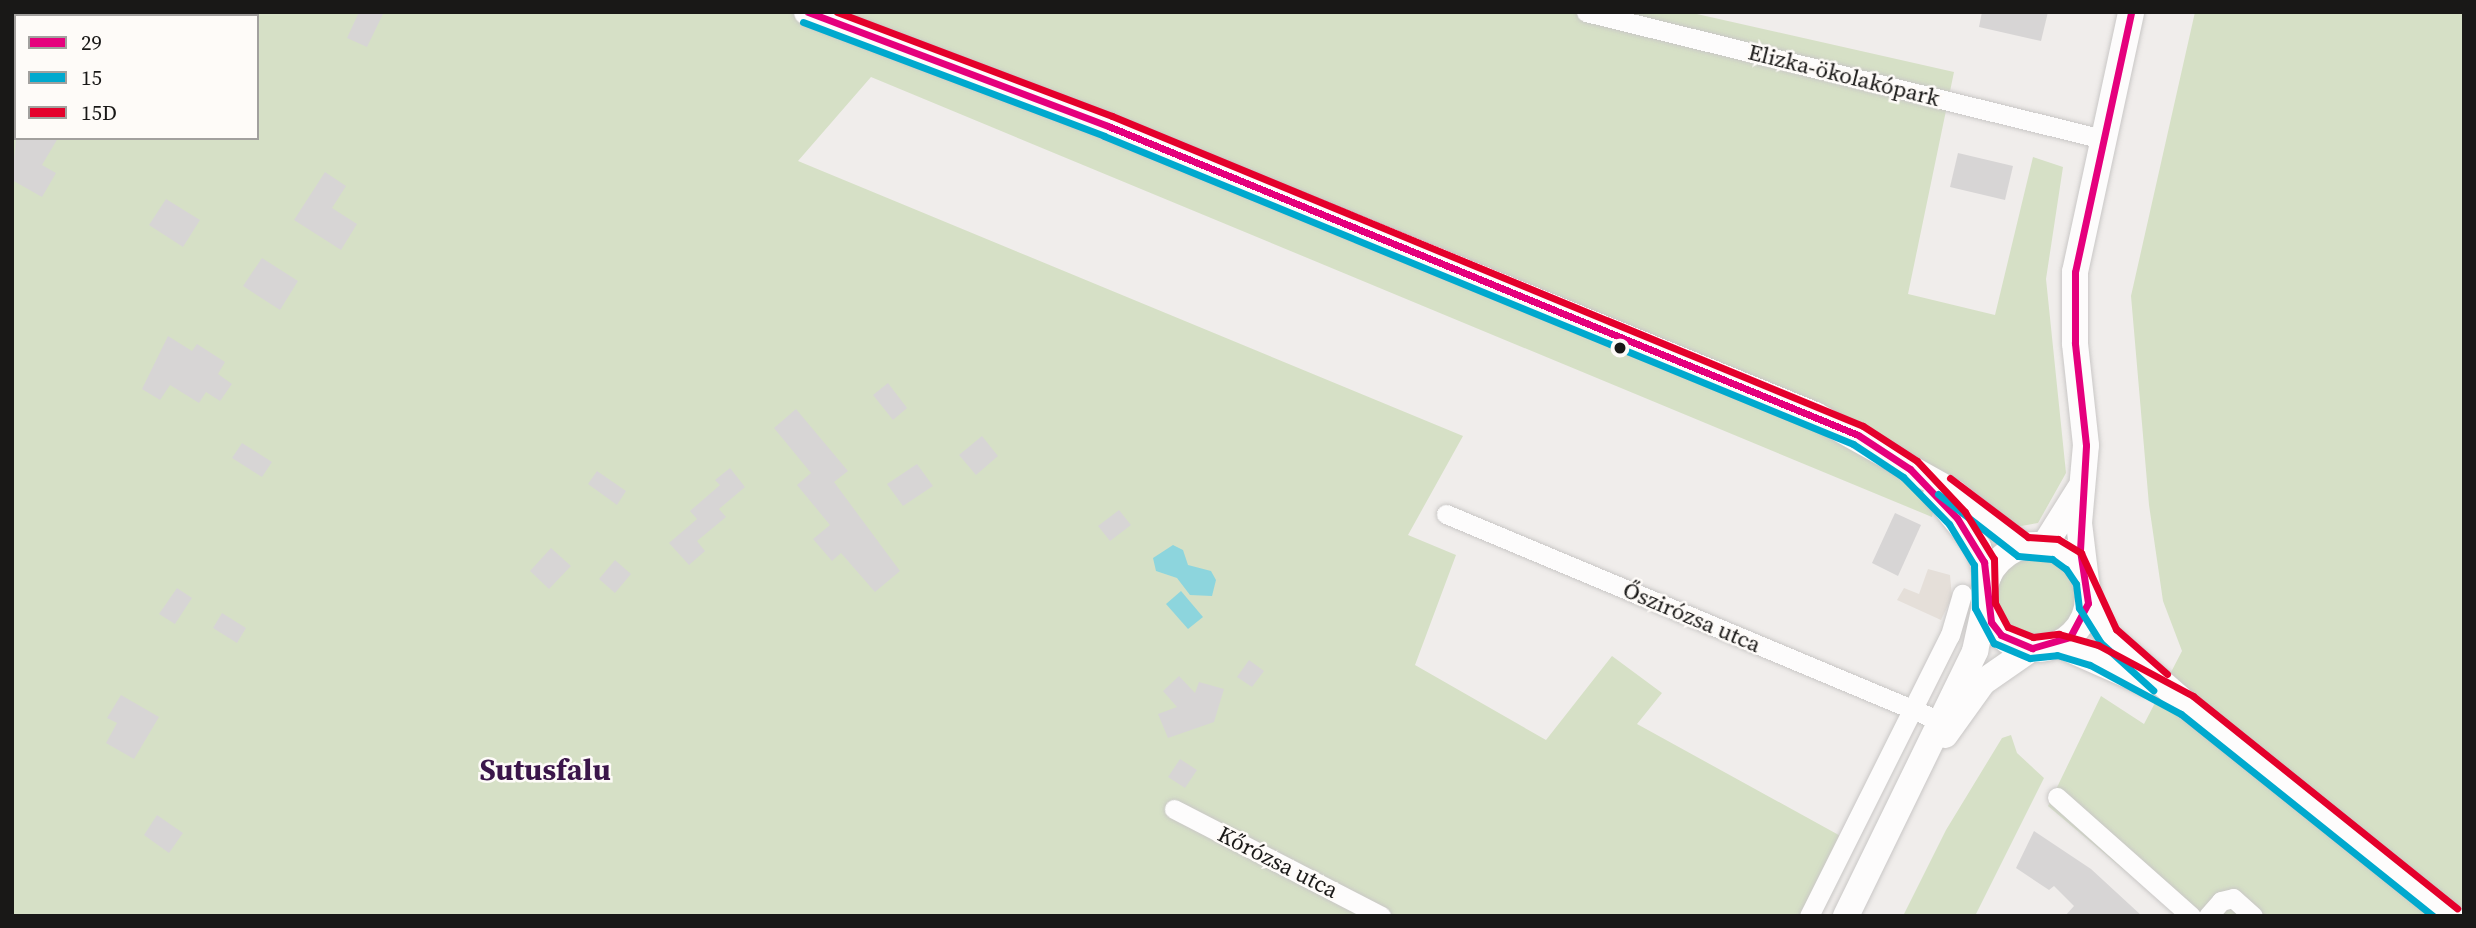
<!DOCTYPE html>
<meta charset="utf-8">
<style>
body{margin:0}
#map{position:relative;width:2476px;height:928px;overflow:hidden;background:#f0edeb;font-family:"Source Serif 4",serif}
div>[style]{position:absolute}
.built>*{inset:0;background:#e5dfd9}
.green>*{inset:0;background:#d6e0c6}
.round{border-radius:50%}
.water>*{inset:0;background:#8dd5dd}
.building>*{inset:0;background:#d7d5d5}
.roads{filter:drop-shadow(0 0 2px #c9c7c6) drop-shadow(0 0 2px #c9c7c6)}
.street>*{height:19px;margin:-9.5px;padding:0 9.5px;transform-origin:9.5px;border-radius:9.5px;background:#fdfcfc}
.secondary>*{height:26px;margin:-13px;padding:0 13px;transform-origin:13px;border-radius:13px;background:#fdfcfc}
.secondary>.ring{margin:-13px;padding:0;box-sizing:content-box;background:none;border:26px solid #fdfcfc;border-radius:50%}
.bus-1>*{height:7px;margin:-3.5px;padding:0 3.5px;transform-origin:3.5px;border-radius:3.5px;background:#e5007d}
.bus-2>*{height:7px;margin:-3.5px;padding:0 3.5px;transform-origin:3.5px;border-radius:3.5px;background:#00a9ce}
.bus-3>*{height:7px;margin:-3.5px;padding:0 3.5px;transform-origin:3.5px;border-radius:3.5px;background:#e4002b}
.dots>*{width:19px;height:19px;translate:-50% -50%;box-sizing:border-box;border:4px solid #fefbf8;border-radius:50%}
span{translate:-50% -50%;white-space:nowrap;text-align:center;line-height:1.15;-webkit-text-stroke:5px #fefbf8;paint-order:stroke}
.street-label{font-size:23px;color:#191817}
.district-label{font-size:30px;color:#3b154a;font-weight:700}
.frame{position:absolute;inset:0;border:14px solid #191817;pointer-events:none}
.legend{position:absolute;left:14px;top:14px;width:245px;height:126px;box-sizing:border-box;background:#fefbf8;border:2px solid #a2a09e;margin:0;padding:9px 12px;list-style:none;font-size:21px;color:#191817}
.legend li{display:flex;align-items:center;gap:14px;height:35px}
.legend b{width:35px;border:2px solid #a2a09e}
</style>
<div id="map">
<div class="built">
<div style="clip-path:polygon(1928px 569px,1950px 575px,1952px 597px,1941px 620px,1897px 600px,1904px 588px,1919px 594px)"></div>
</div>
<div class="green">
<div style="clip-path:polygon(evenodd,12px 12px,1688px 12px,1954px 72px,1908px 294px,1995px 315px,2033px 157px,2063px 167px,2046px 279px,2066px 473px,2038px 523px,2010px 528px,1939px 484px,1932px 517px,871px 77px,798px 161px,1463px 436px,1408px 535px,1456px 555px,1415px 665px,1546px 740px,1612px 656px,1662px 693px,1637px 724px,1855px 844px,1820px 916px,12px 916px,12px 12px,16px 16px,257px 16px,257px 138px,16px 138px,16px 16px)"></div>
<div style="clip-path:polygon(2195px 12px,2464px 12px,2464px 916px,2179px 916px,2048px 806px,2101px 696px,2144px 724px,2182px 651px,2163px 601px,2149px 505px,2131px 296px)"></div>
<div class="round" style="left:1997px;top:555px;width:80px;height:80px"></div>
<div style="clip-path:polygon(2011px 735px,2017px 753px,2044px 778px,1975px 916px,1903px 916px,1946px 830px,2002px 738px)"></div>
</div>
<div class="water">
<div style="clip-path:polygon(1173px 545px,1183px 550px,1188px 565px,1211px 571px,1216px 580px,1212px 596px,1190px 595px,1177px 578px,1156px 571px,1153px 558px)"></div>
<div style="clip-path:polygon(1181px 591px,1203px 617px,1188px 629px,1166px 604px)"></div>
</div>
<div class="building">
<div style="clip-path:polygon(359px 12px,384px 12px,367px 47px,347px 38px)"></div>
<div style="clip-path:polygon(1982px 12px,2048px 12px,2041px 41px,1979px 27px)"></div>
<div style="clip-path:polygon(16px 138px,58px 138px,42px 165px,56px 173px,42px 197px,12px 180px)"></div>
<div style="clip-path:polygon(1958px 153px,2013px 166px,2005px 200px,1950px 187px)"></div>
<div style="clip-path:polygon(325px 172px,346px 186px,332px 208px,357px 224px,341px 250px,294px 220px)"></div>
<div style="clip-path:polygon(166px 199px,200px 220px,183px 247px,149px 225px)"></div>
<div style="clip-path:polygon(262px 258px,298px 281px,280px 310px,243px 286px)"></div>
<div style="clip-path:polygon(168px 336px,192px 351px,197px 344px,225px 362px,218px 374px,232px 384px,220px 401px,206px 392px,199px 403px,170px 385px,160px 400px,142px 389px)"></div>
<div style="clip-path:polygon(888px 383px,907px 408px,893px 420px,873px 395px)"></div>
<div style="clip-path:polygon(796px 409px,848px 471px,834px 482px,900px 571px,875px 592px,841px 553px,832px 561px,813px 539px,830px 525px,797px 485px,811px 473px,774px 428px)"></div>
<div style="clip-path:polygon(982px 436px,998px 456px,976px 475px,959px 455px)"></div>
<div style="clip-path:polygon(242px 443px,272px 462px,262px 477px,232px 458px)"></div>
<div style="clip-path:polygon(917px 464px,933px 486px,903px 506px,887px 484px)"></div>
<div style="clip-path:polygon(730px 468px,745px 487px,719px 509px,726px 517px,697px 541px,705px 551px,689px 565px,669px 543px,697px 519px,690px 511px,720px 485px,715px 480px)"></div>
<div style="clip-path:polygon(597px 471px,626px 491px,617px 505px,588px 484px)"></div>
<div style="clip-path:polygon(1119px 510px,1131px 525px,1110px 541px,1098px 526px)"></div>
<div style="clip-path:polygon(1895px 513px,1921px 525px,1898px 576px,1872px 563px)"></div>
<div style="clip-path:polygon(551px 548px,571px 566px,549px 589px,530px 571px)"></div>
<div style="clip-path:polygon(615px 560px,631px 574px,615px 593px,599px 579px)"></div>
<div style="clip-path:polygon(177px 588px,192px 598px,175px 624px,159px 614px)"></div>
<div style="clip-path:polygon(222px 613px,246px 628px,237px 643px,213px 628px)"></div>
<div style="clip-path:polygon(1249px 660px,1264px 671px,1252px 687px,1237px 677px)"></div>
<div style="clip-path:polygon(1179px 676px,1195px 693px,1199px 682px,1224px 689px,1214px 722px,1168px 738px,1158px 714px,1177px 707px,1163px 691px)"></div>
<div style="clip-path:polygon(121px 695px,159px 717px,134px 759px,106px 743px,117px 723px,107px 718px)"></div>
<div style="clip-path:polygon(1180px 759px,1197px 770px,1185px 788px,1168px 777px)"></div>
<div style="clip-path:polygon(157px 815px,183px 833px,169px 853px,144px 835px)"></div>
<div style="clip-path:polygon(2034px 831px,2091px 869px,2142px 916px,2065px 916px,2074px 906px,2054px 886px,2049px 890px,2016px 868px)"></div>
</div>
<div class="roads">
<div class="street">
<div style="left:1586px;top:12px;width:532px;rotate:13.8deg"></div>
<div style="left:1446px;top:514px;width:533px;rotate:22.72deg"></div>
<div style="left:2057px;top:797px;width:179px;rotate:41.6deg"></div>
<div style="left:1174px;top:809px;width:233px;rotate:27.3deg"></div>
<div style="left:1809px;top:916px;width:314px;rotate:-63.4deg"></div>
<div style="left:1950px;top:635px;width:43px;rotate:-73.7deg"></div>
<div style="left:2208px;top:916px;width:20px;rotate:-49deg"></div>
<div style="left:2221px;top:901px;width:12px;rotate:-14deg"></div>
<div style="left:2233px;top:898px;width:27px;rotate:42deg"></div>
</div>
<div class="secondary">
<div style="left:807px;top:12px;width:322px;rotate:20.7deg"></div>
<div style="left:1108px;top:126px;width:764px;rotate:22.23deg"></div>
<div style="left:1815px;top:415px;width:158px;rotate:29.2deg"></div>
<div style="left:1953px;top:492px;width:90px;rotate:37.8deg"></div>
<div style="left:1936px;top:495px;width:67px;rotate:51.1deg"></div>
<div style="left:1978px;top:547px;width:32px;rotate:72deg"></div>
<div class="ring" style="left:1984px;top:545px;width:78px;height:78px"></div>
<div style="left:2044px;top:546px;width:66px;rotate:-58deg"></div>
<div style="left:2086px;top:581px;width:58px;rotate:-96.9deg"></div>
<div style="left:2079px;top:523px;width:78px;rotate:-84.9deg"></div>
<div style="left:2086px;top:445px;width:103px;rotate:-96.2deg"></div>
<div style="left:2075px;top:343px;width:71px;rotate:-90deg"></div>
<div style="left:2075px;top:272px;width:266px;rotate:-77.8deg"></div>
<div style="left:2088px;top:603px;width:39px;rotate:59deg"></div>
<div style="left:2108px;top:636px;width:105px;rotate:41.1deg"></div>
<div style="left:2187px;top:705px;width:337px;rotate:38.7deg"></div>
<div style="left:2058px;top:644px;width:96px;rotate:23.9deg"></div>
<div style="left:1945px;top:735px;width:65px;rotate:-54.4deg"></div>
<div style="left:1983px;top:682px;width:60px;rotate:-34.8deg"></div>
<div style="left:1846px;top:916px;width:295px;rotate:-64deg"></div>
<div style="left:1975px;top:651px;width:46px;rotate:-77.5deg"></div>
</div>
</div>
<div class="bus-1">
<div style="left:808px;top:12px;width:321px;rotate:20.8deg"></div>
<div style="left:1108px;top:126px;width:811px;rotate:22.39deg"></div>
<div style="left:1858px;top:435px;width:62px;rotate:33.2deg"></div>
<div style="left:1910px;top:469px;width:68px;rotate:46.2deg"></div>
<div style="left:1957px;top:518px;width:52px;rotate:58.5deg"></div>
<div style="left:1984px;top:562px;width:60px;rotate:83.3deg"></div>
<div style="left:1991px;top:622px;width:16px;rotate:52deg"></div>
<div style="left:2001px;top:635px;width:34px;rotate:23deg"></div>
<div style="left:2032px;top:648px;width:40px;rotate:-16deg"></div>
<div style="left:2070px;top:637px;width:38px;rotate:-62deg"></div>
<div style="left:2088px;top:603px;width:54px;rotate:-98.6deg"></div>
<div style="left:2080px;top:550px;width:105px;rotate:-86.7deg"></div>
<div style="left:2086px;top:445px;width:103px;rotate:-96.2deg"></div>
<div style="left:2075px;top:343px;width:71px;rotate:-90deg"></div>
<div style="left:2075px;top:272px;width:266px;rotate:-77.8deg"></div>
</div>
<div class="bus-2">
<div style="left:803px;top:22px;width:322px;rotate:20.7deg"></div>
<div style="left:1104px;top:136px;width:810px;rotate:22.35deg"></div>
<div style="left:1853px;top:444px;width:60px;rotate:33.4deg"></div>
<div style="left:1903px;top:477px;width:66px;rotate:45.6deg"></div>
<div style="left:1949px;top:524px;width:48px;rotate:58.6deg"></div>
<div style="left:1974px;top:565px;width:43px;rotate:88.7deg"></div>
<div style="left:1975px;top:608px;width:40px;rotate:62deg"></div>
<div style="left:1994px;top:643px;width:39px;rotate:23deg"></div>
<div style="left:2030px;top:658px;width:27px;rotate:-6deg"></div>
<div style="left:2057px;top:655px;width:34px;rotate:17deg"></div>
<div style="left:2090px;top:665px;width:103px;rotate:28.3deg"></div>
<div style="left:2181px;top:714px;width:323px;rotate:38.7deg"></div>
<div style="left:1938px;top:494px;width:101px;rotate:37.8deg"></div>
<div style="left:2018px;top:556px;width:34px;rotate:5deg"></div>
<div style="left:2052px;top:559px;width:17px;rotate:36deg"></div>
<div style="left:2066px;top:569px;width:18px;rotate:56deg"></div>
<div style="left:2076px;top:584px;width:24px;rotate:83deg"></div>
<div style="left:2079px;top:608px;width:40px;rotate:58deg"></div>
<div style="left:2100px;top:642px;width:72px;rotate:42.2deg"></div>
</div>
<div class="bus-3">
<div style="left:837px;top:12px;width:294px;rotate:20.7deg"></div>
<div style="left:1112px;top:116px;width:812px;rotate:22.43deg"></div>
<div style="left:1863px;top:426px;width:64px;rotate:32.9deg"></div>
<div style="left:1917px;top:461px;width:70px;rotate:46.7deg"></div>
<div style="left:1965px;top:512px;width:55px;rotate:58.3deg"></div>
<div style="left:1994px;top:559px;width:44px;rotate:88.7deg"></div>
<div style="left:1995px;top:603px;width:27px;rotate:62deg"></div>
<div style="left:2008px;top:627px;width:27px;rotate:22deg"></div>
<div style="left:2033px;top:637px;width:26px;rotate:-7deg"></div>
<div style="left:2059px;top:634px;width:41px;rotate:15.8deg"></div>
<div style="left:2098px;top:645px;width:108px;rotate:28.2deg"></div>
<div style="left:2193px;top:696px;width:339px;rotate:38.8deg"></div>
<div style="left:1950px;top:478px;width:98px;rotate:37.1deg"></div>
<div style="left:2028px;top:537px;width:30px;rotate:4deg"></div>
<div style="left:2058px;top:539px;width:27px;rotate:31deg"></div>
<div style="left:2081px;top:553px;width:84px;rotate:65.3deg"></div>
<div style="left:2116px;top:629px;width:68px;rotate:41.4deg"></div>
</div>
<div class="dots">
<div style="left:1620px;top:348px;background:#191817"></div>
</div>
<div class="street-label">
<span style="left:1844px;top:75px;rotate:14deg">Elizka-ökolakópark</span>
<span style="left:1692px;top:617px;rotate:23deg">Őszirózsa utca</span>
<span style="left:1278px;top:862px;rotate:27deg">Kőrózsa utca</span>
</div>
<div class="district-label">
<span style="left:545px;top:770px">Sutusfalu</span>
</div>
<div class="frame"></div>
<ul class="legend">
<li><b style="height:9px;background:#e5007d"></b>29</li>
<li><b style="height:9px;background:#00a9ce"></b>15</li>
<li><b style="height:9px;background:#e4002b"></b>15D</li>
</ul>
</div>
